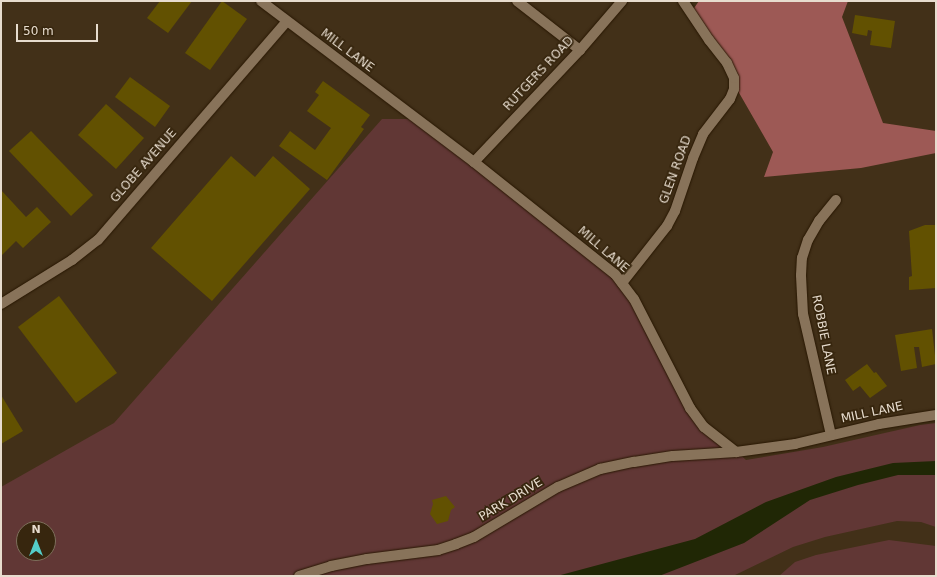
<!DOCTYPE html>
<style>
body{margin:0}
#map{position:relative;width:937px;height:577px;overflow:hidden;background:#423018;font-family:"DejaVu Sans",sans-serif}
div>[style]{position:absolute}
.green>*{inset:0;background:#613735}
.forest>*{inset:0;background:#9d5955}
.water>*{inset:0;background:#202705}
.building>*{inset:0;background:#625101}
.roads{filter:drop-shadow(0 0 1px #281702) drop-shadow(0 0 1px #281702)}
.street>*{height:10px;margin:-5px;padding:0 5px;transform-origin:5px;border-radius:5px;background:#88735a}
span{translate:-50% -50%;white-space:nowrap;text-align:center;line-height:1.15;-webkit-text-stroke:3.5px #37260e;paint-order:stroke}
.street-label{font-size:12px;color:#e7dcce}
.frame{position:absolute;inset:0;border:2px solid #e7dcce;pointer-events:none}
.north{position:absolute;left:16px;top:521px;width:40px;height:40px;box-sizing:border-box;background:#37260e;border:1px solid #7d6f5b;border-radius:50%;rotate:0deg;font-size:11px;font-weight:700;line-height:16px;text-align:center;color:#e7dcce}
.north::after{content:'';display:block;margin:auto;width:14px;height:18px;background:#54cdc8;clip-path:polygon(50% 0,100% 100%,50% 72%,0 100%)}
.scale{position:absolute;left:16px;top:24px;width:82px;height:18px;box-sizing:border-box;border:2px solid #e7dcce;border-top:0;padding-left:5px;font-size:12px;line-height:14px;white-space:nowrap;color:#e7dcce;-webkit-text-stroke:3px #37260e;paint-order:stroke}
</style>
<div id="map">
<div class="green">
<div style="clip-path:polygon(evenodd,382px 119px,416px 119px,615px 274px,690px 408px,746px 460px,823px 447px,920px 425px,936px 423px,936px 527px,921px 522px,897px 521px,825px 537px,793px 547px,733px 576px,1px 576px,1px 487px,114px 423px,382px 119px,24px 529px,48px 529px,48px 553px,24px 553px,24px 529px)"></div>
<div style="clip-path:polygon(889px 540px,936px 546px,936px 576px,779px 576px,795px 562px,816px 555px)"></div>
</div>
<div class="forest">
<div style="clip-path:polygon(699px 1px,848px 1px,842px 17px,883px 123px,936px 131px,936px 153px,861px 168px,764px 177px,773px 152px,692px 11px)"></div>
</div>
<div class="water">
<div style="clip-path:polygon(936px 461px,936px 475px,898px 475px,858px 485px,810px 500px,744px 543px,659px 576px,557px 576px,695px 539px,766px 502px,836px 477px,893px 463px)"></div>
</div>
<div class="building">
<div style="clip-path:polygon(160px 1px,192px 1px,168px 33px,147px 18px)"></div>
<div style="clip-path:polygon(222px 1px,247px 19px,210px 70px,185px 53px)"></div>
<div style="clip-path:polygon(855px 15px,895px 21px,891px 48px,870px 45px,872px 31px,868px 30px,867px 36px,852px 33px)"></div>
<div style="clip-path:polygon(130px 77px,170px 106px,155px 127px,115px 97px)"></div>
<div style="clip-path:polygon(323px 81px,370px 115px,361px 127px,364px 129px,327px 180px,279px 146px,290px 131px,315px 150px,331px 128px,307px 111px,319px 95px,315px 92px)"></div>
<div style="clip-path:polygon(106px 104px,144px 138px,116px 169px,78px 135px)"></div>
<div style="clip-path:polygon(31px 131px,93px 195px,71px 216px,9px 151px)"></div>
<div style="clip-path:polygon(231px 156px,255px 177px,273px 156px,310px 189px,212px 301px,151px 248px)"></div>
<div style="clip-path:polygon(1px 190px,26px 217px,37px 207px,51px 222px,23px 248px,16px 241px,1px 256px)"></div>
<div style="clip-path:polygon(925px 225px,936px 225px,936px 288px,909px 290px,909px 277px,912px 276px,909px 231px)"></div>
<div style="clip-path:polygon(59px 296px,117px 373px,76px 403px,18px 327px)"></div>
<div style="clip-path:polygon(932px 329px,936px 364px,922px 367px,919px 347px,914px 347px,917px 368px,901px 371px,895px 335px)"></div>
<div style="clip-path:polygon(867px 364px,874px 373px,876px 372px,887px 386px,870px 398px,860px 386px,853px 391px,845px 380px)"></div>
<div style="clip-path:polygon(1px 395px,23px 431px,1px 444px)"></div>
<div style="clip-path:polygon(446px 496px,455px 507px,451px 510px,448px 521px,437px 524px,430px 514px,433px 504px,432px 500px)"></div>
</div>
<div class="roads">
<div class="street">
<div style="left:261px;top:1px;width:267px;rotate:37.1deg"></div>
<div style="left:474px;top:162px;width:180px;rotate:38.5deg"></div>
<div style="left:615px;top:274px;width:31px;rotate:53deg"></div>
<div style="left:634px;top:299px;width:123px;rotate:62.8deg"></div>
<div style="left:690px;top:408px;width:24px;rotate:54deg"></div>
<div style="left:704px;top:427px;width:41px;rotate:38deg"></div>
<div style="left:736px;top:452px;width:60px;rotate:-7.7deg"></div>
<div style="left:795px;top:444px;width:86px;rotate:-13.4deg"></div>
<div style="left:879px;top:424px;width:58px;rotate:-9deg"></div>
<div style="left:517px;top:1px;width:80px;rotate:37.9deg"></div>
<div style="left:474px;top:162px;width:154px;rotate:-46.6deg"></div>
<div style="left:580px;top:50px;width:65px;rotate:-49.4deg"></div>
<div style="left:622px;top:283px;width:73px;rotate:-51.7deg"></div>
<div style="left:667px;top:226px;width:17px;rotate:-62deg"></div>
<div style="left:675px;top:211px;width:56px;rotate:-71.2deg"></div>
<div style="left:693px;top:158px;width:26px;rotate:-67deg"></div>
<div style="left:703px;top:134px;width:44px;rotate:-52.4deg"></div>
<div style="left:730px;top:99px;width:11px;rotate:-68deg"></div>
<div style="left:734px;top:89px;width:11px;rotate:-90deg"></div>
<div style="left:734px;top:78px;width:17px;rotate:-115deg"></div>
<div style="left:727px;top:63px;width:29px;rotate:-128deg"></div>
<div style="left:709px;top:40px;width:47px;rotate:-123.7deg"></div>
<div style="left:1px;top:304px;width:84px;rotate:-31.8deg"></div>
<div style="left:72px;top:260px;width:33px;rotate:-38deg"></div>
<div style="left:98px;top:240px;width:289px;rotate:-49.2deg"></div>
<div style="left:831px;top:435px;width:124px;rotate:-103deg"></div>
<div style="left:803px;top:314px;width:39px;rotate:-93deg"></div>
<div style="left:801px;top:275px;width:17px;rotate:-87deg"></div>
<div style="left:802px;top:258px;width:19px;rotate:-72deg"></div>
<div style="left:808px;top:240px;width:22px;rotate:-60deg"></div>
<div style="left:819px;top:221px;width:27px;rotate:-51deg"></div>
<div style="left:299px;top:576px;width:34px;rotate:-17deg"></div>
<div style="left:331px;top:566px;width:37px;rotate:-11deg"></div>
<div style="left:367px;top:559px;width:72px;rotate:-7.2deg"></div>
<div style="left:438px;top:550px;width:19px;rotate:-18deg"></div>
<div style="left:456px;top:544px;width:19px;rotate:-21deg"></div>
<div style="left:474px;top:537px;width:98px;rotate:-30.8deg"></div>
<div style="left:558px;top:487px;width:46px;rotate:-23.2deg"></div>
<div style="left:600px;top:469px;width:35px;rotate:-12deg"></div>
<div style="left:634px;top:462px;width:39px;rotate:-9deg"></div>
<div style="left:673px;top:456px;width:63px;rotate:-3.6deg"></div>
</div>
</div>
<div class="street-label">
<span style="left:347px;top:51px;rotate:37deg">MILL LANE</span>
<span style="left:539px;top:74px;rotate:-47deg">RUTGERS ROAD</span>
<span style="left:144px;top:166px;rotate:-49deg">GLOBE AVENUE</span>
<span style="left:676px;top:170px;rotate:-70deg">GLEN ROAD</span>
<span style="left:603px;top:250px;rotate:41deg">MILL LANE</span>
<span style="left:823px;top:335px;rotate:79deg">ROBBIE LANE</span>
<span style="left:872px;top:413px;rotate:-12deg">MILL LANE</span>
<span style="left:511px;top:500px;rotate:-31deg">PARK DRIVE</span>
</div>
<div class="frame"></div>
<div class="north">N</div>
<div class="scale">50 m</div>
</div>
